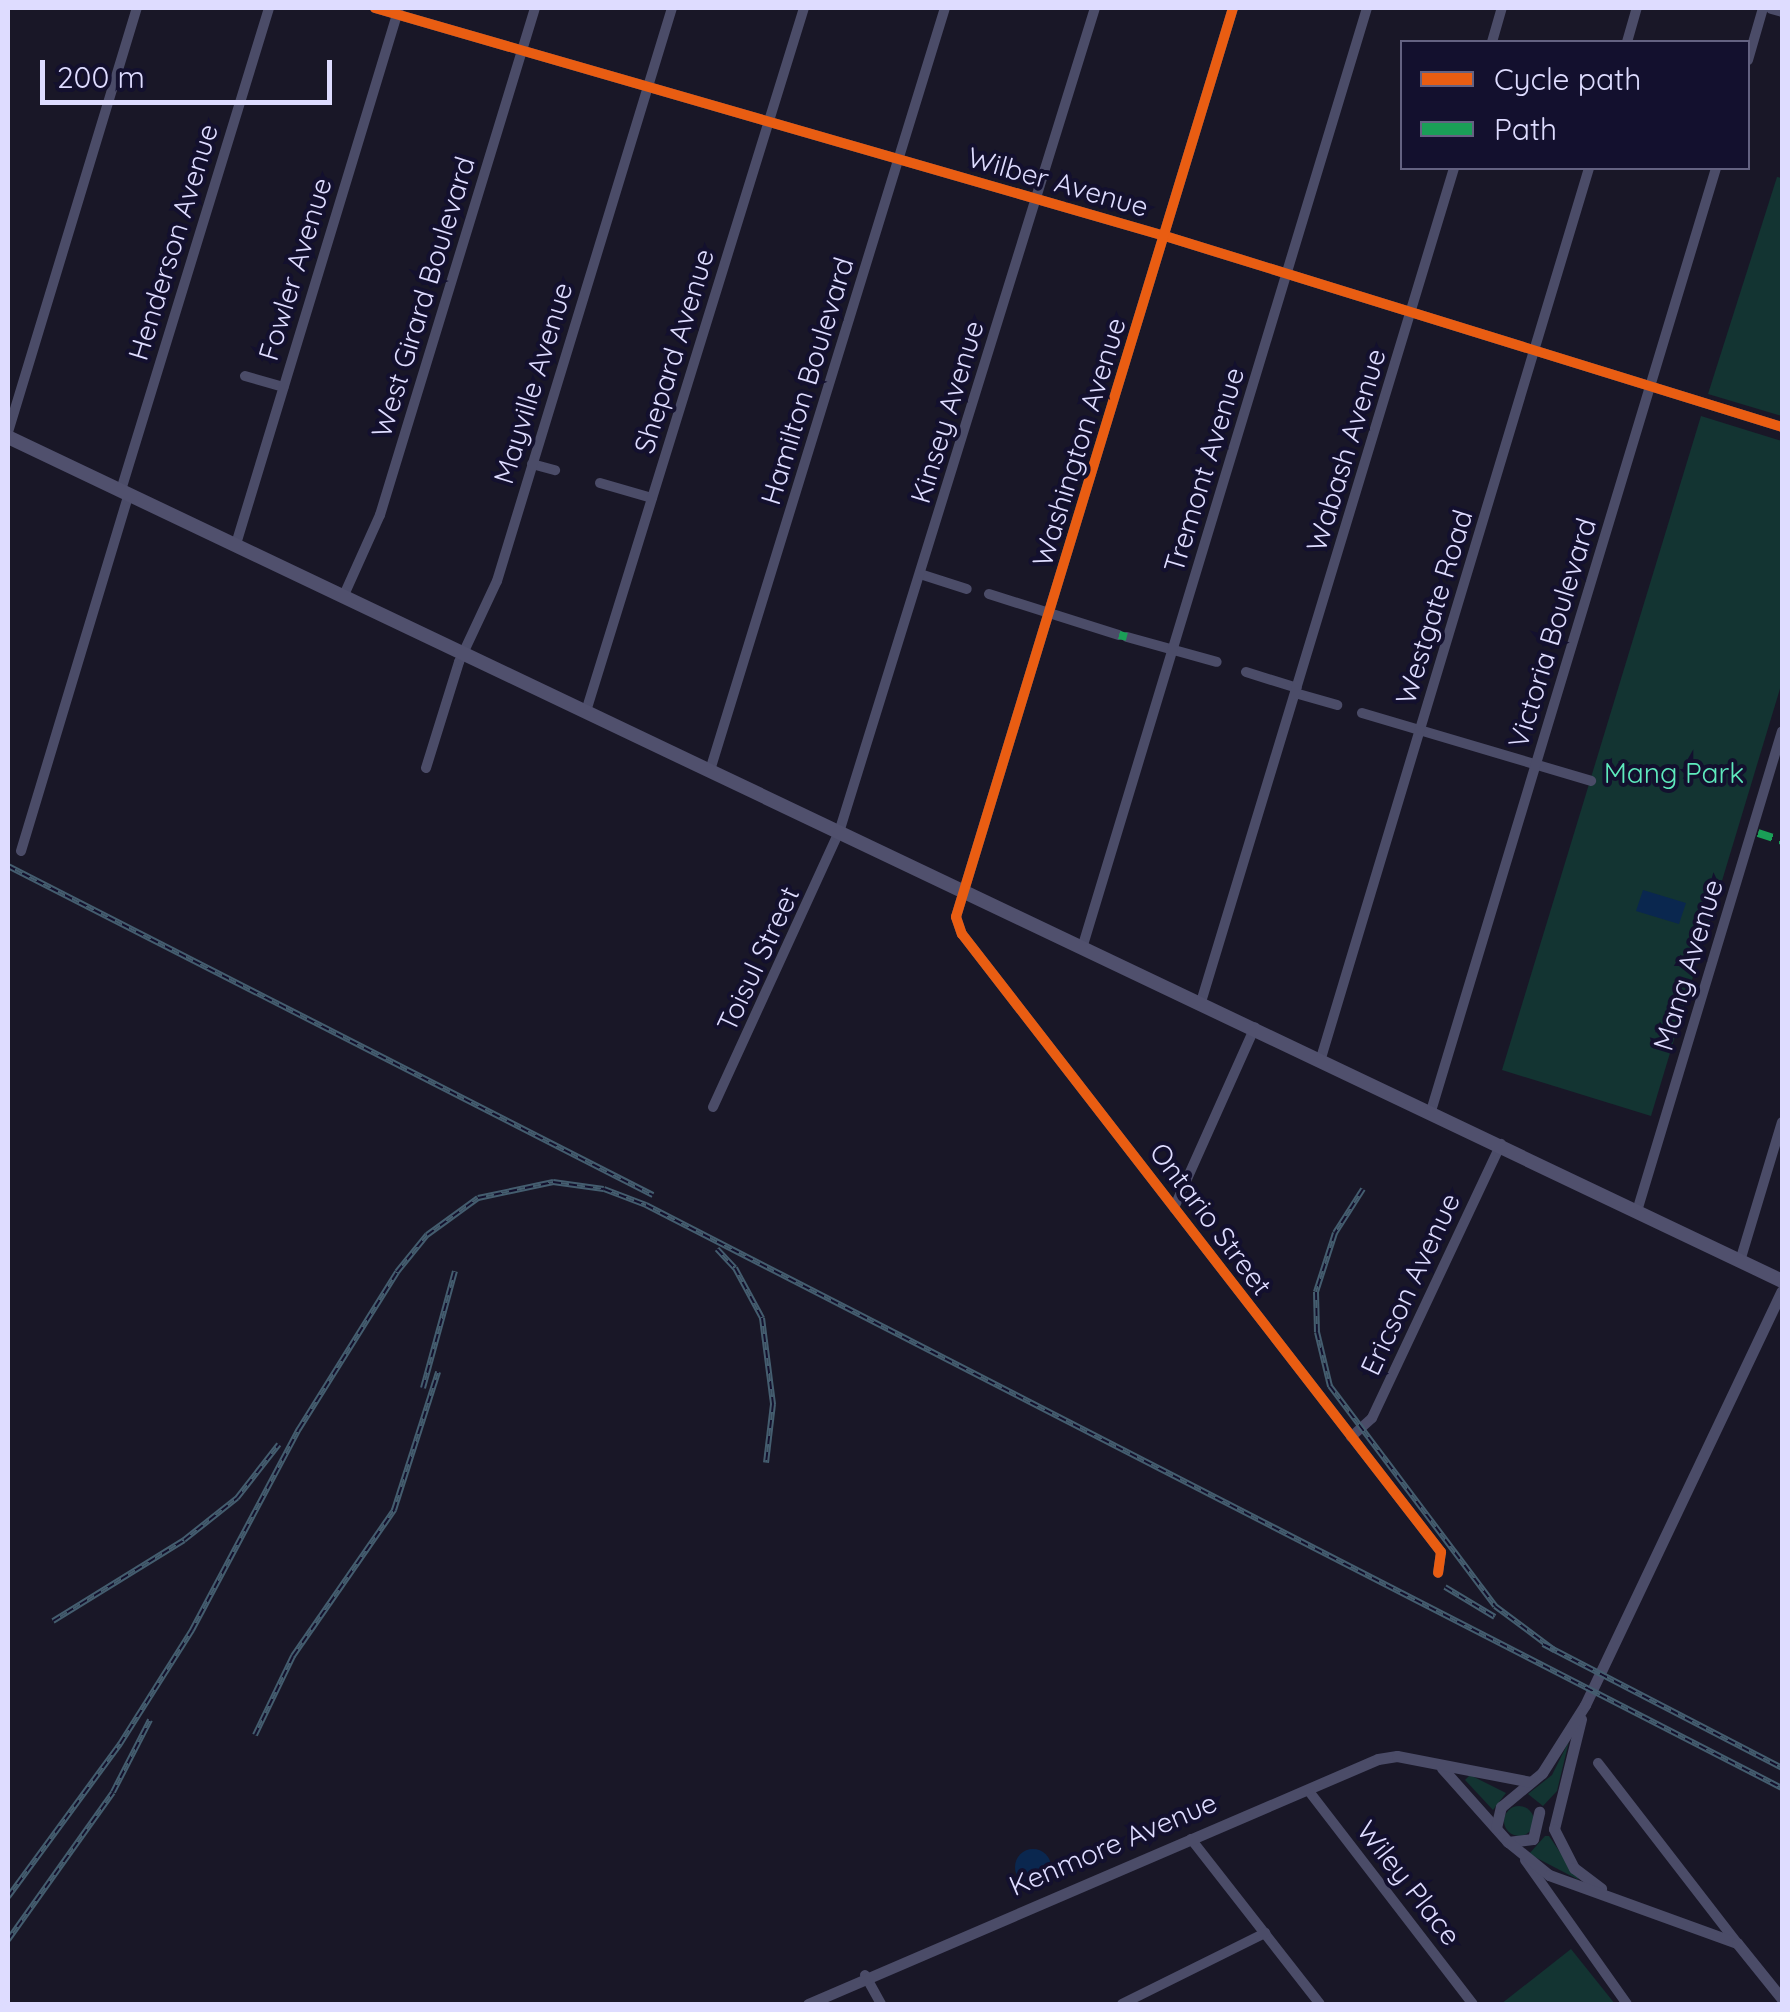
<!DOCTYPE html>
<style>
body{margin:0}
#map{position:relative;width:1790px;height:2012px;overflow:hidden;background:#191727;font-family:Quicksand,sans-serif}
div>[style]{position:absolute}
.green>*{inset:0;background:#133432}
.round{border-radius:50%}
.water>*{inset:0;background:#0a274f}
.minor>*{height:10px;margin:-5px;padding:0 5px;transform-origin:5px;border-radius:5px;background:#4b4c68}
.tertiary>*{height:11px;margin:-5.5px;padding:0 5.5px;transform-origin:5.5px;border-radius:5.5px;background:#4b4c68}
.secondary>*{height:14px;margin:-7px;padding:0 7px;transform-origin:7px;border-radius:7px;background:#50506d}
.rail>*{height:6px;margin-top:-3px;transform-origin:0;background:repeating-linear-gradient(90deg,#13102e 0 8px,#445d6f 0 16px);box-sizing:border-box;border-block:2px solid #445d6f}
.quiet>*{height:8px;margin-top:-4px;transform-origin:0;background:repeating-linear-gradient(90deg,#1a9f57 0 15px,transparent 0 23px)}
.cycleway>*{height:10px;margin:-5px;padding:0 5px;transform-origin:5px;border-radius:5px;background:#e95d12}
span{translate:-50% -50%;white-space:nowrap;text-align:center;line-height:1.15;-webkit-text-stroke:8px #13102e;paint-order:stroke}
.street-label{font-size:28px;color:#dedcff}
.park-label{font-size:28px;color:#5eeabd}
.frame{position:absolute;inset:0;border:10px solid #dedcff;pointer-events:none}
.legend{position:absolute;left:1400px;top:40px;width:350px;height:130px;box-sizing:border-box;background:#13102e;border:2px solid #646282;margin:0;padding:12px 18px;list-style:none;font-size:30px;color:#dedcff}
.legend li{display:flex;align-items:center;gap:20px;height:50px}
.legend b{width:50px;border:2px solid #646282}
.scale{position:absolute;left:40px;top:60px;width:292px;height:45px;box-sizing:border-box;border:5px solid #dedcff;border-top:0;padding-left:12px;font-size:30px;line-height:35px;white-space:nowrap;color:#dedcff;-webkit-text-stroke:8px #13102e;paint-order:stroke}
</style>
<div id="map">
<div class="green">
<div style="clip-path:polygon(1777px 177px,1782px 178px,1782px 416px,1708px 394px)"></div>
<div style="clip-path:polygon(1701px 416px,1782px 441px,1782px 682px,1651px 1116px,1502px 1070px)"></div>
<div style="clip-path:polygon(1569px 1741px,1557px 1791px,1543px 1806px,1528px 1794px,1552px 1775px)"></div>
<div style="clip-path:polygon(1470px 1775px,1506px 1793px,1493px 1810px,1465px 1780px)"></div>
<div class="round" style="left:1504px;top:1806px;width:30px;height:30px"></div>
<div style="clip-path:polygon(1545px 1836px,1549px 1836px,1579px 1880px,1529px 1854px)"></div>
<div style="clip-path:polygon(1571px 1949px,1615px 2004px,1501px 2004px)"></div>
</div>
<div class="water">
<div style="clip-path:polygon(1643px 890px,1686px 903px,1679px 924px,1636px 911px)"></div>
<div class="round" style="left:1015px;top:1849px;width:36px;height:36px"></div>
</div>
<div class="minor">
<div style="left:375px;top:8px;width:822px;rotate:16.1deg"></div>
<div style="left:1165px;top:236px;width:646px;rotate:17.2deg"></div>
<div style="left:1233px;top:8px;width:950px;rotate:106.95deg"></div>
<div style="left:956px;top:917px;width:18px;rotate:71deg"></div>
<div style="left:962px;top:934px;width:782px;rotate:52.22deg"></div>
<div style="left:1441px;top:1552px;width:21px;rotate:98deg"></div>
<div style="left:1492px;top:42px;width:35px;rotate:-74deg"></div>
<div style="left:1627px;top:42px;width:35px;rotate:-74deg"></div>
<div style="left:1748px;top:60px;width:54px;rotate:-73.9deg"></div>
<div style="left:245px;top:376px;width:40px;rotate:16deg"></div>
<div style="left:8px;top:432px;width:443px;rotate:-73.1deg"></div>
<div style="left:532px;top:464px;width:24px;rotate:15deg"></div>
<div style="left:600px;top:483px;width:54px;rotate:16.1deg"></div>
<div style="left:121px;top:490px;width:504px;rotate:-72.93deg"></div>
<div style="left:236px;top:544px;width:560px;rotate:-73.09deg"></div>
<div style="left:920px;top:574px;width:49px;rotate:17.7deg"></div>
<div style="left:989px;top:594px;width:136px;rotate:17.5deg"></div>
<div style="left:344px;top:595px;width:88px;rotate:-65.8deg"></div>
<div style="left:380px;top:515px;width:530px;rotate:-73deg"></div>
<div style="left:1127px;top:637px;width:93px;rotate:15.5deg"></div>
<div style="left:1246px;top:672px;width:53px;rotate:17.4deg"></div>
<div style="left:1295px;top:693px;width:44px;rotate:15.9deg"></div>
<div style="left:587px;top:708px;width:733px;rotate:-72.78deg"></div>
<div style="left:1362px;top:713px;width:239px;rotate:16.5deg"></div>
<div style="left:711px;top:767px;width:794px;rotate:-72.87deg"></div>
<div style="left:426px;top:768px;width:111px;rotate:-72.7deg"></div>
<div style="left:459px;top:662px;width:89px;rotate:-64.9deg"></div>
<div style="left:497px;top:581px;width:599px;rotate:-73.02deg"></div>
<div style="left:21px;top:851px;width:373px;rotate:-73.2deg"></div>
<div style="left:1083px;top:945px;width:979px;rotate:-73.14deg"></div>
<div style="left:1201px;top:1002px;width:872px;rotate:-73.12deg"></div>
<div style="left:1321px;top:1058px;width:929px;rotate:-73.24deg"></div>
<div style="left:713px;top:1107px;width:306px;rotate:-65.4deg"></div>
<div style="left:840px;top:829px;width:860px;rotate:-72.75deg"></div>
<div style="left:1431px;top:1111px;width:985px;rotate:-73.18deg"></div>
<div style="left:1174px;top:1208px;width:198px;rotate:-65.9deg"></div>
<div style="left:1637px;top:1211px;width:501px;rotate:-73.19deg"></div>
<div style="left:1740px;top:1261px;width:145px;rotate:-73.2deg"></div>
<div style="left:1351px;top:1437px;width:28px;rotate:-42deg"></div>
<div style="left:1372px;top:1418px;width:303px;rotate:-64.8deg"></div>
<div style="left:1598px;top:1763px;width:227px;rotate:52.3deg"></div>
<div style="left:1308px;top:1790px;width:270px;rotate:52.4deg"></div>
<div style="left:1191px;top:1839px;width:209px;rotate:52deg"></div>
<div style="left:1525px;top:1860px;width:176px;rotate:54.7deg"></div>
<div style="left:865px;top:1975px;width:33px;rotate:61deg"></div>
<div style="left:1122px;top:2004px;width:160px;rotate:-26.4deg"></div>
</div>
<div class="tertiary">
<div style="left:1771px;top:8px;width:11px;rotate:15deg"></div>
<div style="left:1581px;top:1719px;width:113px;rotate:103.8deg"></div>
<div style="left:1554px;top:1829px;width:44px;rotate:62.9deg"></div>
<div style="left:1574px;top:1868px;width:34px;rotate:37deg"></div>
<div style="left:1442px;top:1768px;width:99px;rotate:48.3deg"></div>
<div style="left:1508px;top:1842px;width:25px;rotate:-7deg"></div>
<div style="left:1533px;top:1839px;width:28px;rotate:-77deg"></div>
<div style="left:1496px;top:1828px;width:22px;rotate:-77deg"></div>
<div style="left:1501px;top:1807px;width:53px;rotate:-39.7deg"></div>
<div style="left:1542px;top:1773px;width:80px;rotate:-57.7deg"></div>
<div style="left:1585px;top:1705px;width:458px;rotate:-64.6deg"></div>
<div style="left:1507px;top:1841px;width:54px;rotate:39deg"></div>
<div style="left:1549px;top:1875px;width:200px;rotate:19.9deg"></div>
<div style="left:1737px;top:1943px;width:72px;rotate:51.2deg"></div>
<div style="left:808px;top:2004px;width:620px;rotate:-23.26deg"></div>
<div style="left:1378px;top:1759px;width:19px;rotate:-9deg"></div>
<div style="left:1397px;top:1756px;width:136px;rotate:11deg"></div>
</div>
<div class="secondary">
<div style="left:8px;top:437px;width:1965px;rotate:25.44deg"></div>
</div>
<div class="rail">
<div style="left:8px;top:866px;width:724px;rotate:27.03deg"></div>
<div style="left:1363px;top:1189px;width:52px;rotate:122.5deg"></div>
<div style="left:1335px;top:1233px;width:62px;rotate:107.9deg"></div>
<div style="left:1316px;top:1292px;width:40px;rotate:88.6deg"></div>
<div style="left:1317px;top:1332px;width:56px;rotate:76.5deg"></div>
<div style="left:1330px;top:1386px;width:275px;rotate:53.1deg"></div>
<div style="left:1495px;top:1606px;width:74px;rotate:36.7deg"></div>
<div style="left:717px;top:1249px;width:26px;rotate:47deg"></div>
<div style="left:735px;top:1268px;width:57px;rotate:61.6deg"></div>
<div style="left:762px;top:1318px;width:87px;rotate:82.7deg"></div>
<div style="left:773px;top:1404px;width:59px;rotate:96.8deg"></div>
<div style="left:423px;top:1388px;width:121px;rotate:-74.7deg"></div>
<div style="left:1445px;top:1587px;width:58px;rotate:31deg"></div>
<div style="left:53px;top:1621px;width:154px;rotate:-31.7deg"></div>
<div style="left:184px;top:1540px;width:68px;rotate:-38.4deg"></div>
<div style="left:237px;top:1498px;width:68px;rotate:-52.1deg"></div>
<div style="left:1543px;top:1644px;width:269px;rotate:27.4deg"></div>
<div style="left:255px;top:1735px;width:88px;rotate:-64.3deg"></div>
<div style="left:293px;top:1656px;width:178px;rotate:-55.3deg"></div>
<div style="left:394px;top:1510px;width:145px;rotate:-72.3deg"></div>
<div style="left:8px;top:1897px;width:190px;rotate:-53.8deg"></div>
<div style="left:120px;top:1744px;width:135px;rotate:-57.7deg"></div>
<div style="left:192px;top:1630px;width:228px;rotate:-62deg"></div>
<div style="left:299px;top:1429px;width:185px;rotate:-58deg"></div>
<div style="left:397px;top:1272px;width:48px;rotate:-51deg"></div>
<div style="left:427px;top:1235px;width:63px;rotate:-36deg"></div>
<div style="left:478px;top:1198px;width:77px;rotate:-12deg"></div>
<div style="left:553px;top:1182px;width:51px;rotate:7.8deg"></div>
<div style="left:604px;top:1189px;width:45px;rotate:20.9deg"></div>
<div style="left:646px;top:1205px;width:1277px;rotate:27.17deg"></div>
<div style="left:8px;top:1940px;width:181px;rotate:-54.6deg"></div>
<div style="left:113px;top:1792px;width:81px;rotate:-62.8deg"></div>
</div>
<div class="quiet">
<div style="left:1119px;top:635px;width:8px;rotate:14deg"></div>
<div style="left:1758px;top:833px;width:25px;rotate:18deg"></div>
</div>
<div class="cycleway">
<div style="left:375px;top:8px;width:822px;rotate:16.1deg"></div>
<div style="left:1165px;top:236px;width:646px;rotate:17.2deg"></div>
<div style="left:1233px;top:8px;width:950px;rotate:106.95deg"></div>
<div style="left:956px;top:917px;width:18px;rotate:71deg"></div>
<div style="left:962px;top:934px;width:782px;rotate:52.22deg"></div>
<div style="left:1441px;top:1552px;width:21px;rotate:98deg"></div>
</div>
<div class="street-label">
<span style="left:1058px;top:182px;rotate:16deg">Wilber Avenue</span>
<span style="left:173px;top:242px;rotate:-73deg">Henderson Avenue</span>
<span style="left:295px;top:269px;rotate:-73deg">Fowler Avenue</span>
<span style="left:423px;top:297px;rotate:-73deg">West Girard Boulevard</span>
<span style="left:674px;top:351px;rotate:-73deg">Shepard Avenue</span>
<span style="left:807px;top:381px;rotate:-73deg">Hamilton Boulevard</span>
<span style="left:533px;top:383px;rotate:-73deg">Mayville Avenue</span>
<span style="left:947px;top:412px;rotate:-73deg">Kinsey Avenue</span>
<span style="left:1079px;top:442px;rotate:-73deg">Washington Avenue</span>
<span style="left:1346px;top:450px;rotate:-73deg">Wabash Avenue</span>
<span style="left:1204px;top:470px;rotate:-73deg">Tremont Avenue</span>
<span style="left:1434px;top:607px;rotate:-73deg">Westgate Road</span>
<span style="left:1552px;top:633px;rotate:-73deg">Victoria Boulevard</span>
<span style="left:758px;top:959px;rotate:-65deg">Toisul Street</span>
<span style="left:1688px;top:965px;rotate:-73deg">Mang Avenue</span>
<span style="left:1211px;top:1219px;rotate:53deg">Ontario Street</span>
<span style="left:1410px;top:1284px;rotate:-65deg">Ericson Avenue</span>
<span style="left:1113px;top:1844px;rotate:-23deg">Kenmore Avenue</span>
<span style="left:1409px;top:1883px;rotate:52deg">Wiley Place</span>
</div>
<div class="park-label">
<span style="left:1674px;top:773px">Mang Park</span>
</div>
<div class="frame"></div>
<ul class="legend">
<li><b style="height:12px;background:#e95d12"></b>Cycle path</li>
<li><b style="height:12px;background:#1a9f57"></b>Path</li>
</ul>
<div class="scale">200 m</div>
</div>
